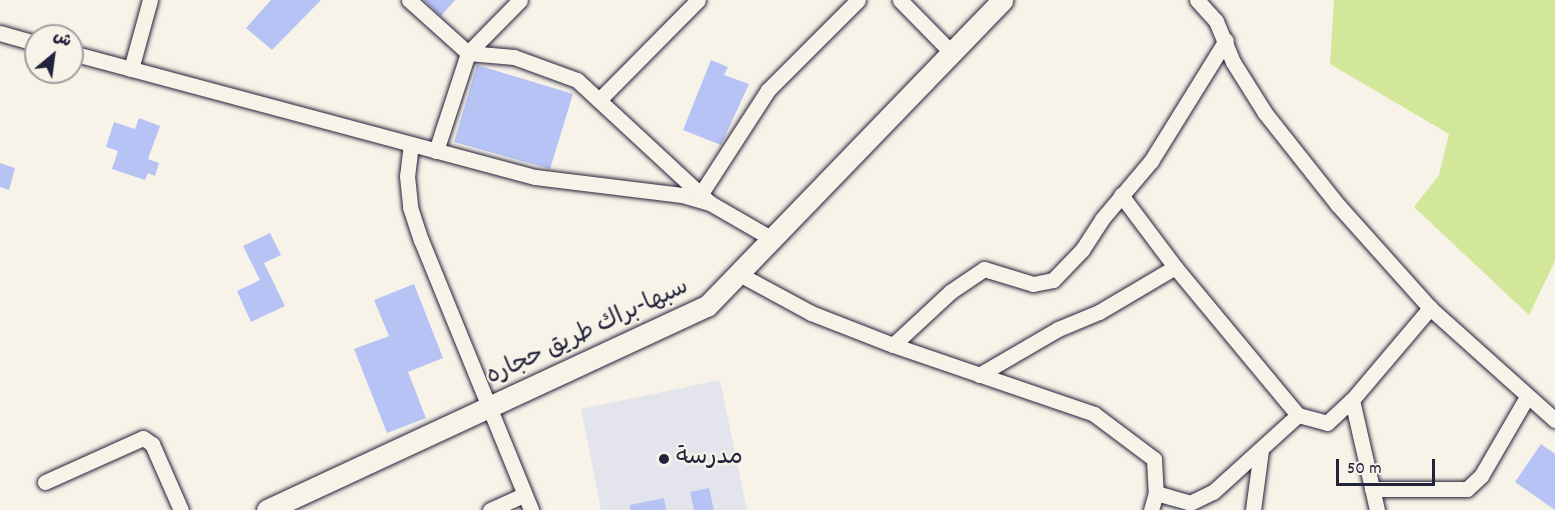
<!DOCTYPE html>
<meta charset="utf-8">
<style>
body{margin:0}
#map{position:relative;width:1555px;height:510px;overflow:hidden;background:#f7f3e8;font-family:Dekko,"Playpen Sans Arabic",sans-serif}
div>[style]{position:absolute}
.built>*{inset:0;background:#e4e5ec}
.green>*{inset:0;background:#d3e79b}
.building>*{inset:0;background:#b6c3f4}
.roads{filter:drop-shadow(0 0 2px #22223b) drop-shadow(0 0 2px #22223b)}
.minor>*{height:15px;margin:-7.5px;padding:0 7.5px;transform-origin:7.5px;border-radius:7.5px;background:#f7f3e8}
.secondary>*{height:21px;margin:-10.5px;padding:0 10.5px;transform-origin:10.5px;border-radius:10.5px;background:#f7f3e8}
.dots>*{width:16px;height:16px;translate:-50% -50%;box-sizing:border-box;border:3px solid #f7f3e8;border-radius:50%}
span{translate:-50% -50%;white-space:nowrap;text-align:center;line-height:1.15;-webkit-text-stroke:4.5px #f7f3e8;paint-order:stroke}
.street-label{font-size:24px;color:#22223b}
.poi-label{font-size:24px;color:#22223b}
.left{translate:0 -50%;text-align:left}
.north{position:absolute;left:24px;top:24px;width:60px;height:60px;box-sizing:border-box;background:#f7f3e8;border:2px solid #a29fa3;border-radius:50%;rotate:29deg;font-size:16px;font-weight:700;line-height:24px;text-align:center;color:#22223b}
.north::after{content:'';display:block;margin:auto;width:21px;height:27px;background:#22223b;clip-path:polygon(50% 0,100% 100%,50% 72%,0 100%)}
.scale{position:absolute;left:1336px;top:459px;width:99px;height:27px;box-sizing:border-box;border:3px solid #22223b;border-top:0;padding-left:8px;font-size:18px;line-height:21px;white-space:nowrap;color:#22223b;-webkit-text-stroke:4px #f7f3e8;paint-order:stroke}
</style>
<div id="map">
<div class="built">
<div style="clip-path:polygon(720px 380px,747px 510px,601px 510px,581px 409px)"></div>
</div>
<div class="green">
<div style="clip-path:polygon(1334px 0,1555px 0,1555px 261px,1529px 315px,1414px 207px,1439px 175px,1449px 134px,1330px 64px)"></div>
</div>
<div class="building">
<div style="clip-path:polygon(271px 0,321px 0,272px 50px,246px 28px)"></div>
<div style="clip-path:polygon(424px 0,455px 0,441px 16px)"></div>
<div style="clip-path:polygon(711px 60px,728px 67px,724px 75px,749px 84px,721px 145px,683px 130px)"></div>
<div style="clip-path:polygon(477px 65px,573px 94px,550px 169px,454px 142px)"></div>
<div style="clip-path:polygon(139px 118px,160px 126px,148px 159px,159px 163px,155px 176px,148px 173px,145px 180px,112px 169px,118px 151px,106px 147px,114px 122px,135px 129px)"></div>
<div style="clip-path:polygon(0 163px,15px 168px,9px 190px,0 187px)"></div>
<div style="clip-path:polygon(270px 233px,281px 255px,264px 263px,285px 306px,251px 322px,237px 291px,260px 280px,243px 246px)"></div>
<div style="clip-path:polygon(414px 284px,443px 358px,408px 372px,426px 418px,387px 433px,354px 349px,389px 336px,374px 300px)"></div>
<div style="clip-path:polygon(1541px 444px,1555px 454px,1555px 510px,1515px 482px)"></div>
<div style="clip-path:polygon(709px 488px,714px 510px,694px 510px,690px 492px)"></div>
<div style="clip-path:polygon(664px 498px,666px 510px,630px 510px,630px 505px)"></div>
</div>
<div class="roads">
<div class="minor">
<div style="left:409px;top:0;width:79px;rotate:41.9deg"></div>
<div style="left:468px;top:53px;width:46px;rotate:5deg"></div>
<div style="left:514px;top:57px;width:67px;rotate:20.1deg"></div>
<div style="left:577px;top:80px;width:181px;rotate:42.8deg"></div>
<div style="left:900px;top:0;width:73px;rotate:45.6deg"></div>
<div style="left:1197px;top:0;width:28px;rotate:48deg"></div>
<div style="left:1216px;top:21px;width:44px;rotate:67.5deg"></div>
<div style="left:1233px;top:62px;width:60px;rotate:57.9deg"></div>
<div style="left:1265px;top:113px;width:117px;rotate:51.6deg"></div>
<div style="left:1338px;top:205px;width:138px;rotate:48.2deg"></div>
<div style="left:1430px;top:308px;width:168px;rotate:41.9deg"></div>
<div style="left:0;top:33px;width:37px;rotate:16deg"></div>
<div style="left:72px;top:53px;width:479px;rotate:15deg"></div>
<div style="left:535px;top:177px;width:148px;rotate:7deg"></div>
<div style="left:682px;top:195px;width:29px;rotate:16deg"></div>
<div style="left:710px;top:203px;width:72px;rotate:30.1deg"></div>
<div style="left:131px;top:69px;width:72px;rotate:-74.6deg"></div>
<div style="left:600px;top:99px;width:139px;rotate:-45.3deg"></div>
<div style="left:411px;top:144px;width:32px;rotate:97deg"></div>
<div style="left:407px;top:176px;width:31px;rotate:84deg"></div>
<div style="left:410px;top:207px;width:35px;rotate:72deg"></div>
<div style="left:421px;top:240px;width:292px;rotate:67.8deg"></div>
<div style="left:436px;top:151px;width:103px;rotate:-71.9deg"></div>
<div style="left:468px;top:53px;width:74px;rotate:-45.5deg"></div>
<div style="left:702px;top:192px;width:121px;rotate:-57.1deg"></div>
<div style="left:768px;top:90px;width:127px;rotate:-45deg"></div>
<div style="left:1121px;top:195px;width:90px;rotate:53.1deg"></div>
<div style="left:1175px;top:267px;width:192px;rotate:50.3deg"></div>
<div style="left:1298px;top:415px;width:30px;rotate:15deg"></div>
<div style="left:1327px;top:423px;width:34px;rotate:-43deg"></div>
<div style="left:1352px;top:400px;width:121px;rotate:-49.7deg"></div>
<div style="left:741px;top:275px;width:80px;rotate:28.5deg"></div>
<div style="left:811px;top:313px;width:88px;rotate:21.3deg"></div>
<div style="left:893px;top:345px;width:78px;rotate:-42.9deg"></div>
<div style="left:950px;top:292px;width:41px;rotate:-34.1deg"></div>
<div style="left:984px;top:269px;width:51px;rotate:17deg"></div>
<div style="left:1033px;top:284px;width:20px;rotate:-11deg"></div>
<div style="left:1053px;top:280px;width:42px;rotate:-46deg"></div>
<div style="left:1082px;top:250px;width:37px;rotate:-57deg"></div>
<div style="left:1102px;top:219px;width:76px;rotate:-49.8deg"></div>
<div style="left:1151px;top:161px;width:142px;rotate:-58.2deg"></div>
<div style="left:893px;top:345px;width:213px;rotate:18.9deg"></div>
<div style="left:1094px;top:414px;width:75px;rotate:36.9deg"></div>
<div style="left:1154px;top:459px;width:34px;rotate:87deg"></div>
<div style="left:1156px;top:493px;width:35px;rotate:16deg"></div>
<div style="left:1190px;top:503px;width:25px;rotate:-26deg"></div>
<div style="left:1213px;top:492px;width:115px;rotate:-42.2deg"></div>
<div style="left:979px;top:375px;width:91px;rotate:-30.2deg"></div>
<div style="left:1058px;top:329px;width:44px;rotate:-22.5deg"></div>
<div style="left:1099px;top:312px;width:88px;rotate:-30.6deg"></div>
<div style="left:1352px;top:400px;width:113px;rotate:77.2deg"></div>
<div style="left:45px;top:482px;width:107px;rotate:-24.2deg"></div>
<div style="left:143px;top:438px;width:11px;rotate:34deg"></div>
<div style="left:152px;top:444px;width:72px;rotate:66.3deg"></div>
<div style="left:1372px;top:489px;width:95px"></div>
<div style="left:1467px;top:489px;width:19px;rotate:-43deg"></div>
<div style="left:1481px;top:476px;width:91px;rotate:-59.8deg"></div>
<div style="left:490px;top:510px;width:37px;rotate:-24deg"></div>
<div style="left:1151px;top:510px;width:18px;rotate:-74deg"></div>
<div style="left:1253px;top:510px;width:61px;rotate:-82.4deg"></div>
</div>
<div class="secondary">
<div style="left:267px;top:510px;width:485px;rotate:-24.9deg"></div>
<div style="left:707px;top:306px;width:425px;rotate:-46deg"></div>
</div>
</div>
<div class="dots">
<div style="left:664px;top:459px;background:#22223b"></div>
</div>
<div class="street-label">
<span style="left:588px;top:333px;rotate:-25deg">سبها-براك طريق حجاره</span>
</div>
<div class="poi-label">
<span class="left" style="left:676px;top:459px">مدرسة</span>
</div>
<div class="north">ش</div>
<div class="scale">50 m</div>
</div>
